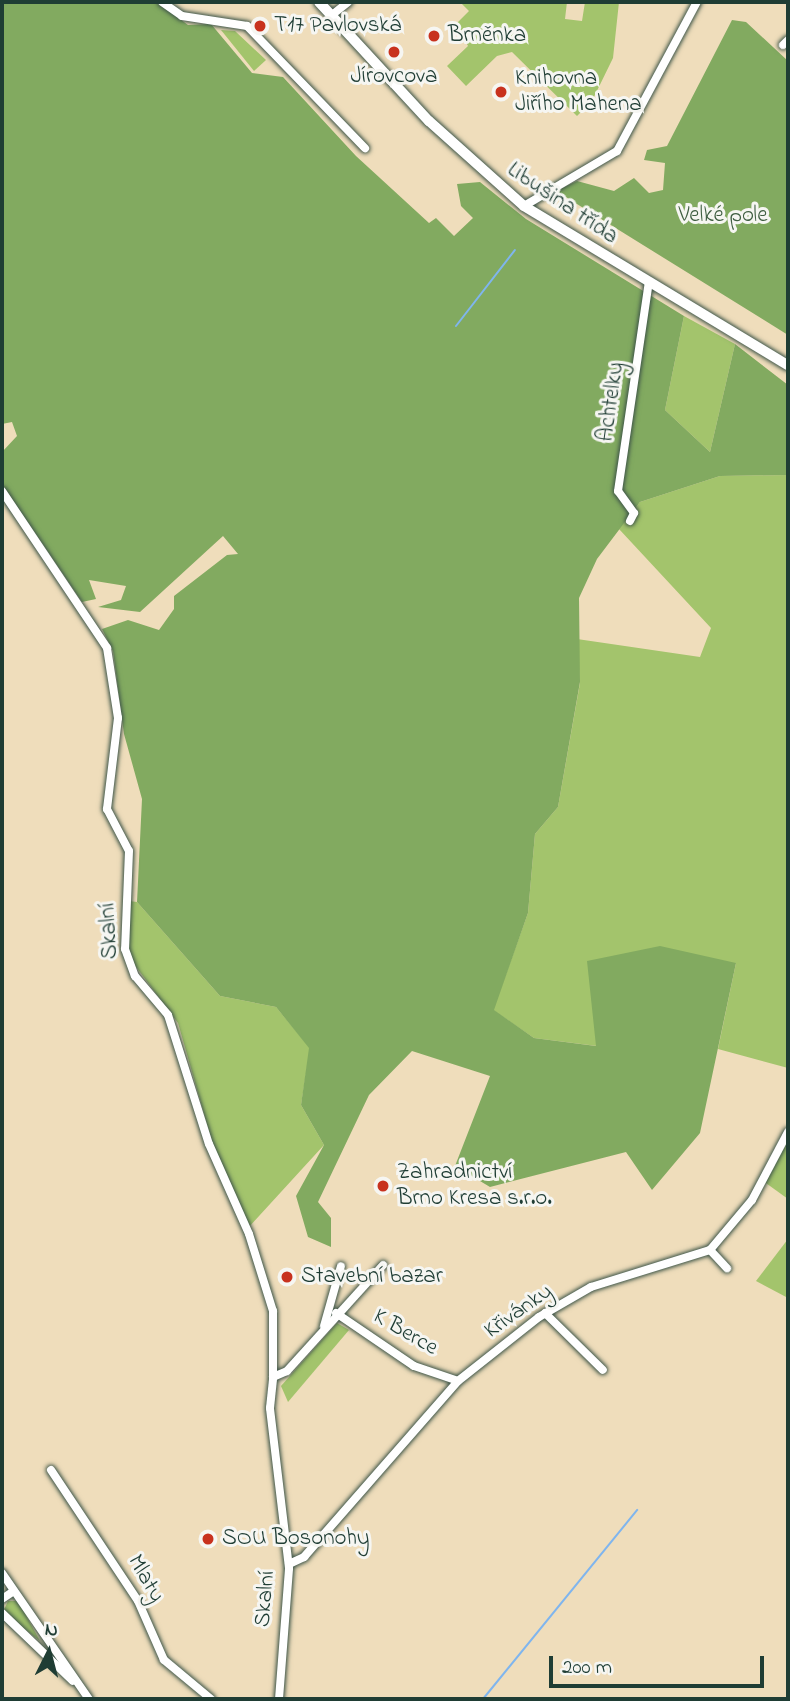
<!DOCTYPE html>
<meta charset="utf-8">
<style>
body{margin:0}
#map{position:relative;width:790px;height:1701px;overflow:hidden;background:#efddbb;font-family:"Indie Flower",sans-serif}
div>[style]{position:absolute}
.green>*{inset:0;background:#a3c46c}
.forest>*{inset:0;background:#82aa60}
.stream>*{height:2px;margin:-1px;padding:0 1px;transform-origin:1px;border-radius:1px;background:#7fb5ee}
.roads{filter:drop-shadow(0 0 2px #3e5548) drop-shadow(0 0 2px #3e5548)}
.minor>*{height:8px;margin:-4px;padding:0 4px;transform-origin:4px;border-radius:4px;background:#fff}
.tertiary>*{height:10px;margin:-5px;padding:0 5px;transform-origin:5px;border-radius:5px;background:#fff}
.dots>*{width:19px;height:19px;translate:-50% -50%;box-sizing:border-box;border:4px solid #f6f6f2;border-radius:50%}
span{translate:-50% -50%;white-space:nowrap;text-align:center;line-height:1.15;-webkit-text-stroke:6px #f6f6f2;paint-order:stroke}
.poi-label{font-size:23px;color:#1f3d34}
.left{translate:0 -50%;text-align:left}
.street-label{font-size:23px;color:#1f3d34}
.park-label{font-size:23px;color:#405f42}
.frame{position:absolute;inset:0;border:4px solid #1f3d34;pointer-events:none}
.north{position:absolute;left:14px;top:1617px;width:70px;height:70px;-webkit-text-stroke:5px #f6f6f2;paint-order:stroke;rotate:6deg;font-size:19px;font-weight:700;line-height:28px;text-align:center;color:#1f3d34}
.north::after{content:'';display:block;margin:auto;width:24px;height:32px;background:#1f3d34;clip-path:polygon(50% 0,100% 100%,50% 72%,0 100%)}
.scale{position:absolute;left:549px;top:1656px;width:215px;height:32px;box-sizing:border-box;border:4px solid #1f3d34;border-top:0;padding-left:9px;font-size:21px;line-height:24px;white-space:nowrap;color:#1f3d34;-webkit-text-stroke:5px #f6f6f2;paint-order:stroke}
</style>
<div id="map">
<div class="green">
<div style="clip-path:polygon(460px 2px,567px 2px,565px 19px,582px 21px,585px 2px,619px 2px,613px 58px,592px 101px,577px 116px,512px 52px,497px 56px,466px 86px,447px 66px,468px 46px,456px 24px,469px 11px)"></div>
<div style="clip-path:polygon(221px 30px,235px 31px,266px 60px,254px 71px)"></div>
<div style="clip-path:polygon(684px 316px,735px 344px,710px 452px,665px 410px)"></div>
<div style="clip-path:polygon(788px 475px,788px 1068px,718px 1049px,736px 963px,597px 1046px,534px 1038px,493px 1010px,528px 913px,535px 834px,558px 807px,580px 683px,577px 639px,700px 657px,711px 628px,619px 529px,640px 502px,720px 476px)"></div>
<div style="clip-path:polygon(129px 901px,137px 902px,220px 996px,276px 1007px,310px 1048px,301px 1105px,324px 1145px,249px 1227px,213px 1145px,178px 1023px,128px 956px)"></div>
<div style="clip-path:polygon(788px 1127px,788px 1199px,759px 1178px)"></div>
<div style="clip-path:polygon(788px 1239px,788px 1298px,756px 1281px)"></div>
<div style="clip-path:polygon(337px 1323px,349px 1330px,288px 1402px,281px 1386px)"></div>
<div style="clip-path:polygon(8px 1601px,18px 1601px,40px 1641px,3px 1612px)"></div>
</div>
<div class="forest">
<div style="clip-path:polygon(2px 2px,157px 2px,188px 25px,211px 24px,252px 73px,283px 77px,356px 156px,429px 223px,436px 218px,454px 236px,473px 218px,461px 206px,457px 184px,480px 182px,526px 219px,684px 316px,665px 410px,710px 452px,735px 344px,788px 385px,788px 475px,720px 476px,640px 502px,597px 559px,579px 598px,580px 682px,558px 807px,535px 834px,528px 913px,494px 1010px,534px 1038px,596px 1046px,587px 961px,660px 946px,736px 963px,700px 1133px,652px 1190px,626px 1152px,490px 1187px,455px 1166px,490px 1076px,412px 1051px,369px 1095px,318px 1202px,331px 1218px,331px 1247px,308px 1237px,296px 1196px,324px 1145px,301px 1105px,309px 1048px,276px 1007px,220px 996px,137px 902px,142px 799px,124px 734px,113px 651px,102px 629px,128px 620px,159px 630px,174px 609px,174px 596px,227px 555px,238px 554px,223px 536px,140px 612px,98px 607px,121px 600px,126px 586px,89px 580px,96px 599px,82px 602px,2px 484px,2px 452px,17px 436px,12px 422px,2px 424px)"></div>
<div style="clip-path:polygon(732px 20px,746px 22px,788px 61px,788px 335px,556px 191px,577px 181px,614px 191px,634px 178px,649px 193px,663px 190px,665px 163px,644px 160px,647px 150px,667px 146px)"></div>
</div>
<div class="stream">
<div style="left:456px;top:326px;width:96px;rotate:-52.2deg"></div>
<div style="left:483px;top:1699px;width:244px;rotate:-50.8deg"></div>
</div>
<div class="roads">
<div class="minor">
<div style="left:162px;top:2px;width:24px;rotate:35deg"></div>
<div style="left:182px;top:16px;width:66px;rotate:8.7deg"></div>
<div style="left:247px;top:26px;width:170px;rotate:46deg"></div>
<div style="left:332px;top:15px;width:21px;rotate:-39deg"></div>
<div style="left:783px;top:45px;width:7px;rotate:-45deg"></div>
<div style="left:524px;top:206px;width:108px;rotate:-30.6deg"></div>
<div style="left:617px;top:151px;width:169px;rotate:-61.8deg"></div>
<div style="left:2px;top:491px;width:189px;rotate:56.2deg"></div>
<div style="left:107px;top:648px;width:71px;rotate:81.1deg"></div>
<div style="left:118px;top:718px;width:92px;rotate:96.9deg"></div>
<div style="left:107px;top:809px;width:47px;rotate:62.4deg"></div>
<div style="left:129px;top:851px;width:98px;rotate:92.3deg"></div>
<div style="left:125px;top:949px;width:29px;rotate:70deg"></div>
<div style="left:135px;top:976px;width:51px;rotate:49.8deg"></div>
<div style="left:168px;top:1015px;width:135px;rotate:72.4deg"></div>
<div style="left:209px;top:1144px;width:98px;rotate:66deg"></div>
<div style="left:249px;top:1234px;width:81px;rotate:72.7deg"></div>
<div style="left:273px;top:1311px;width:66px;rotate:90deg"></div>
<div style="left:630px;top:521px;width:9px;rotate:-63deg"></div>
<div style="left:634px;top:513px;width:27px;rotate:-126deg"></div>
<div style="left:618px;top:491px;width:211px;rotate:-81.6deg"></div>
<div style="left:710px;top:1250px;width:25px;rotate:47deg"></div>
<div style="left:336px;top:1313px;width:94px;rotate:34.2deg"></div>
<div style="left:414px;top:1366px;width:46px;rotate:18.8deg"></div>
<div style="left:545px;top:1313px;width:81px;rotate:44.5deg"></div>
<div style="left:324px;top:1326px;width:62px;rotate:-74.2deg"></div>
<div style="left:51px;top:1470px;width:157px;rotate:56.4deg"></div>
<div style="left:138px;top:1601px;width:64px;rotate:66.2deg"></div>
<div style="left:164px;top:1660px;width:61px;rotate:39.7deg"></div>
<div style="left:289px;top:1564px;width:17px;rotate:-25deg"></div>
<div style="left:304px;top:1557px;width:234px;rotate:-48.8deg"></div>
<div style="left:458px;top:1381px;width:103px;rotate:-38.3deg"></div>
<div style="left:539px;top:1317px;width:60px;rotate:-30deg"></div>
<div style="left:591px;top:1287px;width:125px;rotate:-17.3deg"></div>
<div style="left:710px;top:1250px;width:65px;rotate:-50deg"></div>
<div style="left:752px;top:1200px;width:77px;rotate:-62.1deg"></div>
<div style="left:2px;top:1573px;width:153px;rotate:55.4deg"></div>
<div style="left:2px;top:1599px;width:14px;rotate:-34deg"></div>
<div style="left:2px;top:1613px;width:98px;rotate:43.8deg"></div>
<div style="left:279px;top:1699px;width:131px;rotate:-85.6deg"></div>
<div style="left:289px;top:1568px;width:161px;rotate:-96.8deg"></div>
<div style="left:270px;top:1408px;width:31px;rotate:-84deg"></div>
<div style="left:273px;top:1377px;width:15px;rotate:-23deg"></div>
<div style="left:287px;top:1371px;width:143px;rotate:-47.8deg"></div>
</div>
<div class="tertiary">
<div style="left:319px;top:2px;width:162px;rotate:47.3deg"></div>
<div style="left:429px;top:121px;width:127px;rotate:41.8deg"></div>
<div style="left:524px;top:206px;width:308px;rotate:31.1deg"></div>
</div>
</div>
<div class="dots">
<div style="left:260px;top:26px;background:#c8321e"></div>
<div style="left:434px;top:36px;background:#c8321e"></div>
<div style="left:394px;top:52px;background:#c8321e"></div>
<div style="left:501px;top:92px;background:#c8321e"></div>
<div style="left:383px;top:1186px;background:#c8321e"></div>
<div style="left:287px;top:1277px;background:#c8321e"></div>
<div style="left:208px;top:1539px;background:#c8321e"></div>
</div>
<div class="poi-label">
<span class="left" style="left:274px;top:26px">T17 Pavlovská</span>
<span class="left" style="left:448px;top:36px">Brněnka</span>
<span style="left:394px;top:77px">Jírovcova</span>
<span class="left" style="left:515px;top:92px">Knihovna<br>Jiřího Mahena</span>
<span class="left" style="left:397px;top:1186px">Zahradnictví<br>Brno Kresa s.r.o.</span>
<span class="left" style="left:301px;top:1277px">Stavební bazar</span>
<span class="left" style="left:222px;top:1539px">SOU Bosonohy</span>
</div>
<div class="street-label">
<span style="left:562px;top:204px;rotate:34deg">Libušina třída</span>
<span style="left:612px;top:402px;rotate:-82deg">Achtelky</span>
<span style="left:110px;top:931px;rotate:-93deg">Skalní</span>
<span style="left:519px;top:1312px;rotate:-35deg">Křivánky</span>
<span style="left:405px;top:1333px;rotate:30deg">K Berce</span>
<span style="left:145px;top:1579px;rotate:60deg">Mlaty</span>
<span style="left:266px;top:1599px;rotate:-85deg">Skalní</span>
</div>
<div class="park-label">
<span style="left:723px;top:216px">Velké pole</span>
</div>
<div class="frame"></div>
<div class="north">N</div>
<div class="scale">200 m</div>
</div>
